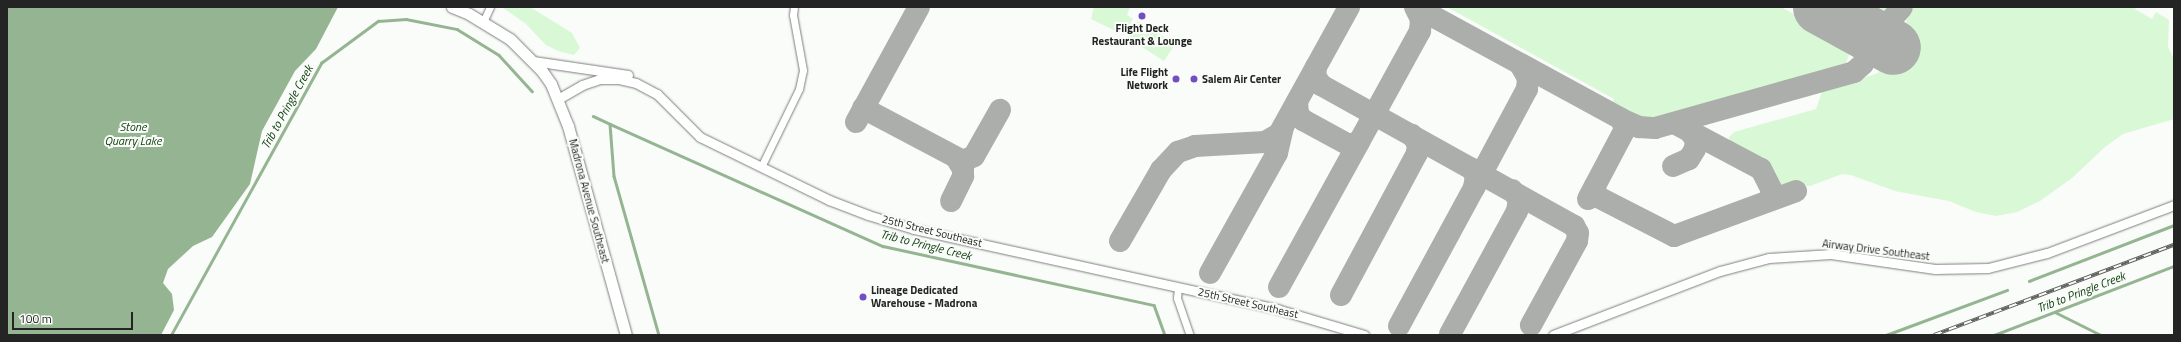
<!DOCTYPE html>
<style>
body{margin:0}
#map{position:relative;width:2181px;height:342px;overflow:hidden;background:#f9fcf8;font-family:"Titillium Web",sans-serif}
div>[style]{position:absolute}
.green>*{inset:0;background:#d9f8d6}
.water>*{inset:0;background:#95b592}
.stream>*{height:2.5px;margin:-1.25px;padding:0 1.25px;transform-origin:1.25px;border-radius:1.25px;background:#95b592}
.taxiway>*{height:22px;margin:-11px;padding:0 11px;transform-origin:11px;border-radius:11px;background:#abaeaa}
.runway>*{height:55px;margin:-27.5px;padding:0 27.5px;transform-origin:27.5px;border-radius:27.5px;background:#abaeaa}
.roads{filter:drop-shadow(0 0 1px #7c7f7c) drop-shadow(0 0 1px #7c7f7c)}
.minor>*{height:7px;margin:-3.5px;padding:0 3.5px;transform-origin:3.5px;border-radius:3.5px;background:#fff}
.tertiary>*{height:9px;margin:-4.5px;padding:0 4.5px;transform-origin:4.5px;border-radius:4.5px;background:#fff}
.secondary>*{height:11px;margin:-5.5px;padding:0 5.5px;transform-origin:5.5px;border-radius:5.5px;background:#fff}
.rail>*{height:4px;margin-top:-2px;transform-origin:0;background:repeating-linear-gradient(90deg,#f9fcf8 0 8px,#5d5f5d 0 16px);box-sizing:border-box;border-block:1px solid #5d5f5d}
.dots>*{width:11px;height:11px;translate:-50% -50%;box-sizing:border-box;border:2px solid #f9fcf8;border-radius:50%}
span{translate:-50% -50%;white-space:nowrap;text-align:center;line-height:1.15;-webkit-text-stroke:4px #f9fcf8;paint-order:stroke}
.poi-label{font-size:11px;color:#232423;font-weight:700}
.right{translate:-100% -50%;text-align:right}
.left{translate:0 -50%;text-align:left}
.street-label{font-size:11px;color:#232423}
.water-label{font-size:12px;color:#0d3c0c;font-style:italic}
.frame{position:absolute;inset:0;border:8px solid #232423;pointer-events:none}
.scale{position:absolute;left:12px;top:312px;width:121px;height:18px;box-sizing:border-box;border:2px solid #232423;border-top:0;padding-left:5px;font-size:12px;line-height:14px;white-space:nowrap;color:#232423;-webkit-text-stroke:3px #f9fcf8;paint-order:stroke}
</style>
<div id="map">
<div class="green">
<div style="clip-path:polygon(502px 7px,530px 7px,572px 33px,580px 48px,574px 55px,558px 51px,546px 45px,526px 24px)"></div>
<div style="clip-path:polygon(1094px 7px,1130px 7px,1127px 15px,1133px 19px,1124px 35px,1091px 19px)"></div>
<div style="clip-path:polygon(1447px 7px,1781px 7px,1841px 40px,1846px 45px,1849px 55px,1846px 63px,1838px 67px,1667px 117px,1647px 119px,1612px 104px,1614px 99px)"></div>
<div style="clip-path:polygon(1859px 7px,1889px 7px,1885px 12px,1876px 14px)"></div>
<div style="clip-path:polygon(1911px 7px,2136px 7px,2135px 9px,2152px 19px,2156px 12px,2169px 20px,2168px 47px,2174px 59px,2174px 119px,2123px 134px,2105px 147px,2072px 178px,2040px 201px,2017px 212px,1996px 216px,1976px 212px,1949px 201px,1895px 191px,1851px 175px,1842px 174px,1810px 186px,1797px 185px,1779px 189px,1775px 186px,1765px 166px,1731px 147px,1729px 137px,1734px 132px,1816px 109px,1822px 92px,1878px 73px,1906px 23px)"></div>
<div style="clip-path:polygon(1138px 21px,1175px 44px,1164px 61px,1128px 38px)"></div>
</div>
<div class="water">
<div style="clip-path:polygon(7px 7px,338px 7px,316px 49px,295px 71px,262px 131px,250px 184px,212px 237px,193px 246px,168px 269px,163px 283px,172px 294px,174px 310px,161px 335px,7px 335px)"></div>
</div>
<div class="stream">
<div style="left:593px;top:116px;width:19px;rotate:25deg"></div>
<div style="left:610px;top:124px;width:52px;rotate:85.6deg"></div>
<div style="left:614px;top:176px;width:165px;rotate:74.2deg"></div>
<div style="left:610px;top:124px;width:299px;rotate:24.1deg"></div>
<div style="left:883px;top:246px;width:277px;rotate:12.3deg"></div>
<div style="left:1154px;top:305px;width:32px;rotate:70deg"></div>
<div style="left:2029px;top:281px;width:155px;rotate:-21.1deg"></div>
<div style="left:2055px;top:312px;width:51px;rotate:26.6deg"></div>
<div style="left:171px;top:335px;width:311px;rotate:-61.1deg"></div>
<div style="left:321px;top:63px;width:71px;rotate:-36.4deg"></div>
<div style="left:378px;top:21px;width:28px;rotate:-4deg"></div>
<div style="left:406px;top:19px;width:52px;rotate:11.1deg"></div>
<div style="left:457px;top:29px;width:49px;rotate:31.8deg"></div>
<div style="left:499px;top:55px;width:49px;rotate:47.5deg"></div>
<div style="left:1886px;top:335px;width:129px;rotate:-20.4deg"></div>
<div style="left:1994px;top:335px;width:193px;rotate:-21deg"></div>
</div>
<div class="taxiway">
<div style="left:1416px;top:7px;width:234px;rotate:28.6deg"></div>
<div style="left:1621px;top:119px;width:20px;rotate:24deg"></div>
<div style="left:1639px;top:127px;width:16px;rotate:4deg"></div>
<div style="left:1655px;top:128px;width:207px;rotate:-15.7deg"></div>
<div style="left:1854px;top:72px;width:12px;rotate:-42deg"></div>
<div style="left:1863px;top:64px;width:12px;rotate:-66deg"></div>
<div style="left:1868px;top:53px;width:25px;rotate:-108deg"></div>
<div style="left:1860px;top:29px;width:31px;rotate:-15deg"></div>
<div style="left:1890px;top:21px;width:18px;rotate:-49deg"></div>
<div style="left:1316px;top:67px;width:9px;rotate:96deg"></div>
<div style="left:1315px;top:76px;width:11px;rotate:56deg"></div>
<div style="left:1321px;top:85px;width:290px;rotate:29.1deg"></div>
<div style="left:1574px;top:226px;width:8px;rotate:60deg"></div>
<div style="left:1578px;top:233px;width:8px;rotate:97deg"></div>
<div style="left:1577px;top:241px;width:96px;rotate:118.7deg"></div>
<div style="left:1297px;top:102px;width:12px;rotate:85deg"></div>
<div style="left:1298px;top:114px;width:8px;rotate:50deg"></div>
<div style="left:1303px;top:120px;width:52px;rotate:28.5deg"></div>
<div style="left:1349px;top:145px;width:10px;rotate:-17deg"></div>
<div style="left:1359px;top:142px;width:127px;rotate:-61.2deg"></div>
<div style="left:1420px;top:31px;width:12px;rotate:-85deg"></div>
<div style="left:1421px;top:19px;width:13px;rotate:-117deg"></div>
<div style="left:863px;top:108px;width:113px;rotate:27.9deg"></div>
<div style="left:963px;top:161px;width:12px;rotate:-24deg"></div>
<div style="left:974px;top:156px;width:53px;rotate:-60.5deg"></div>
<div style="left:856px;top:122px;width:131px;rotate:-61.3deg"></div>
<div style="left:1676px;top:124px;width:96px;rotate:27.9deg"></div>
<div style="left:1761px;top:169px;width:25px;rotate:63deg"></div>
<div style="left:1772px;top:191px;width:10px;rotate:107deg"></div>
<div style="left:1673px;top:166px;width:17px;rotate:-24deg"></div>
<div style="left:1689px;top:159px;width:12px;rotate:-59deg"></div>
<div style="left:1695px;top:149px;width:9px;rotate:-84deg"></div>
<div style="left:1696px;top:140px;width:14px;rotate:-126deg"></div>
<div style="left:1475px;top:186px;width:110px;rotate:-61.8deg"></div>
<div style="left:1527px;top:89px;width:11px;rotate:-85deg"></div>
<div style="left:1528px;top:78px;width:16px;rotate:-120deg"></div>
<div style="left:1595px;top:186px;width:10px;rotate:84deg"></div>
<div style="left:1596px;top:196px;width:88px;rotate:27.1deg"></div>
<div style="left:1674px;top:236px;width:130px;rotate:-20.2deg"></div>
<div style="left:1588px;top:199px;width:79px;rotate:-62.1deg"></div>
<div style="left:1625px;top:129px;width:11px;rotate:-112deg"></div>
<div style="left:951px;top:201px;width:28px;rotate:-64deg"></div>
<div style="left:963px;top:176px;width:7px;rotate:-90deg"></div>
<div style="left:963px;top:169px;width:12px;rotate:-121deg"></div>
<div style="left:1120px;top:241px;width:82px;rotate:-60deg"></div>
<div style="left:1161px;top:170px;width:25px;rotate:-47deg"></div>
<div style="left:1178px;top:152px;width:18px;rotate:-19deg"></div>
<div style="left:1195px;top:146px;width:70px;rotate:-3.3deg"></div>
<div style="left:1265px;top:142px;width:16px;rotate:-30deg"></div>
<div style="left:1279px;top:134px;width:145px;rotate:-61.1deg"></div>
<div style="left:1210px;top:273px;width:137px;rotate:-60.8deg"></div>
<div style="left:1277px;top:153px;width:26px;rotate:-77deg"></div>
<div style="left:1279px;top:287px;width:166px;rotate:-61.1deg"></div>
<div style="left:1341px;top:295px;width:161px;rotate:-61.8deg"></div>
<div style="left:1417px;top:153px;width:9px;rotate:-84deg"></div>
<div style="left:1418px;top:144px;width:11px;rotate:-124deg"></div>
<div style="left:1399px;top:326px;width:157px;rotate:-61.5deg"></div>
<div style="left:1474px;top:188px;width:12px;rotate:-81deg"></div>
<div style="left:1476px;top:176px;width:9px;rotate:-122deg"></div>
<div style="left:1450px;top:334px;width:140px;rotate:-61.4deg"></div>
<div style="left:1517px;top:211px;width:11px;rotate:-80deg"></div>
<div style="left:1519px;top:200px;width:12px;rotate:-125deg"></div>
</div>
<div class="runway">
<div style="left:1820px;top:7px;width:83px;rotate:28.7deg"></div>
</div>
<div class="roads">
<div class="minor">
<div style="left:483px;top:22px;width:17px;rotate:-65deg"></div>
<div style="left:761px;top:167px;width:87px;rotate:-64deg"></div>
<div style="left:799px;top:89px;width:19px;rotate:-78deg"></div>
<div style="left:803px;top:70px;width:56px;rotate:-100.3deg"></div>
<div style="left:793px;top:15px;width:8px;rotate:-83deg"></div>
<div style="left:1178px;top:288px;width:10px;rotate:96deg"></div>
<div style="left:1177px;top:298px;width:39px;rotate:71deg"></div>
</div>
<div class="tertiary">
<div style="left:533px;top:61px;width:96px;rotate:8.4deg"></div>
<div style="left:558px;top:99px;width:28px;rotate:-30deg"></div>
<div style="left:582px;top:85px;width:18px;rotate:-19deg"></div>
<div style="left:599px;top:79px;width:20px"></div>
<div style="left:619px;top:79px;width:17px;rotate:13deg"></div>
<div style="left:636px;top:83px;width:24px;rotate:28deg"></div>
<div style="left:657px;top:94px;width:61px;rotate:45deg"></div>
<div style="left:700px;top:137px;width:144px;rotate:26deg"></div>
<div style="left:829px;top:200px;width:42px;rotate:21deg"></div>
<div style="left:868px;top:215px;width:48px;rotate:16.9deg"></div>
<div style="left:914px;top:229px;width:372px;rotate:12.4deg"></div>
<div style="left:1277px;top:309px;width:91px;rotate:16.6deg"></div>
<div style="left:1553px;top:335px;width:179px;rotate:-21deg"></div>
<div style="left:1720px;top:271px;width:51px;rotate:-14.9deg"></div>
<div style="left:1769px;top:258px;width:62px;rotate:-3.7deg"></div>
<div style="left:1831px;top:254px;width:105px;rotate:8.2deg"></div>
<div style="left:1935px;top:269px;width:53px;rotate:-1.1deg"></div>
<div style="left:1988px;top:268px;width:61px;rotate:-14.3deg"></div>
<div style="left:2047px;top:253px;width:136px;rotate:-20.7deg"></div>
</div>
<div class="secondary">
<div style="left:452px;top:7px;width:18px;rotate:22deg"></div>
<div style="left:469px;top:14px;width:48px;rotate:31.4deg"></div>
<div style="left:510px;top:39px;width:45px;rotate:45deg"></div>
<div style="left:542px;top:71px;width:16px;rotate:55deg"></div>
<div style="left:551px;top:84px;width:45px;rotate:68deg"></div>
<div style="left:568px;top:126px;width:217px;rotate:74.5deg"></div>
</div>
</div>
<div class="rail">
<div style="left:1934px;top:335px;width:256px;rotate:-20.6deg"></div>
</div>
<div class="dots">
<div style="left:1142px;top:16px;background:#714dc6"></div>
<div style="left:1176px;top:79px;background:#714dc6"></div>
<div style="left:1194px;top:79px;background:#714dc6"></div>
<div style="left:863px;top:297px;background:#714dc6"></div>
</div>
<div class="poi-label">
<span style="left:1142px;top:35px">Flight Deck<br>Restaurant &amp; Lounge</span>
<span class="right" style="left:1168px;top:79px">Life Flight<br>Network</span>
<span class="left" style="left:1202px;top:79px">Salem Air Center</span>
<span class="left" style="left:871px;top:297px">Lineage Dedicated<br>Warehouse - Madrona</span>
</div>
<div class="street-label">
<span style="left:589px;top:201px;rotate:75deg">Madrona Avenue Southeast</span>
<span style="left:932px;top:231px;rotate:14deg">25th Street Southeast</span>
<span style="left:1876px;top:250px;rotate:7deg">Airway Drive Southeast</span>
<span style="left:1248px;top:303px;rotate:13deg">25th Street Southeast</span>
</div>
<div class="water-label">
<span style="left:287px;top:107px;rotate:-61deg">Trib to Pringle Creek</span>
<span style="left:133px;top:134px">Stone<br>Quarry Lake</span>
<span style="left:926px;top:245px;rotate:14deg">Trib to Pringle Creek</span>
<span style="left:2081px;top:292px;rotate:-21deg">Trib to Pringle Creek</span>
</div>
<div class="frame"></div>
<div class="scale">100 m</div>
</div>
